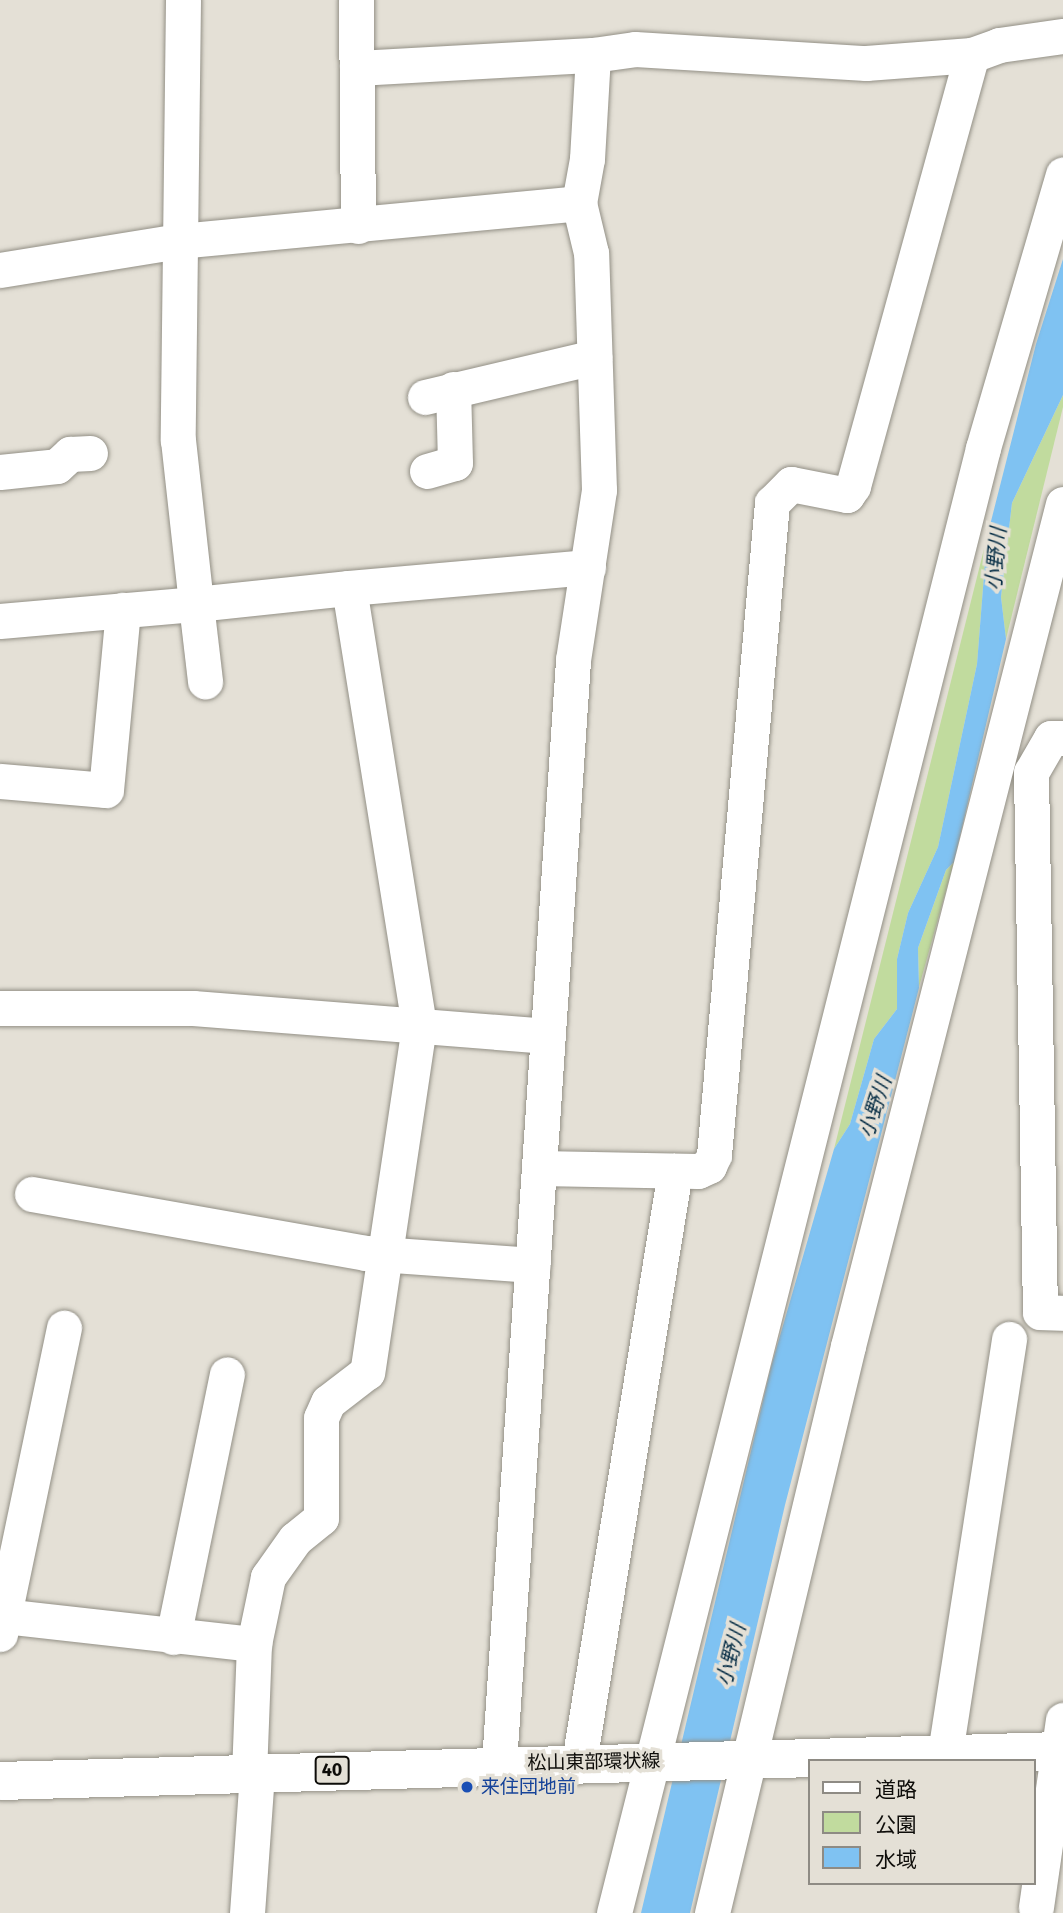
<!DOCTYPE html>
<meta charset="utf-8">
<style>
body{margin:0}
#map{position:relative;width:1063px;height:1913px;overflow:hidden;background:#e4e0d6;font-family:"Fira Sans","Noto Sans JP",sans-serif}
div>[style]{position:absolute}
.green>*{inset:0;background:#c1db9e}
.water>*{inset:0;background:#7fc2f2}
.roads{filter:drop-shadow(0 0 2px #939086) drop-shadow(0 0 2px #939086)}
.street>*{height:35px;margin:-17.5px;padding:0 17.5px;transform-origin:17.5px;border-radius:17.5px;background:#fff}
.primary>*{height:38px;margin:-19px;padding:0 19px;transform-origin:19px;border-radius:19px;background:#fff}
.dots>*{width:19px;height:19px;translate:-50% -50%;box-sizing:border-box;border:4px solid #e4e0d6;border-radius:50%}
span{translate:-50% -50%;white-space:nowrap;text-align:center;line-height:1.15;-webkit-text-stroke:7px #e4e0d6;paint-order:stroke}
.shield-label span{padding:2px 5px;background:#e4e0d6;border:2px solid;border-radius:5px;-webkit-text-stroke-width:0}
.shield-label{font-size:18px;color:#0d0c09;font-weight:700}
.street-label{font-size:19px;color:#0d0c09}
.transit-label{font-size:19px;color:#164399}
.left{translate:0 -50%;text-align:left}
.water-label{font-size:21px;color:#062d45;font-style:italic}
.legend{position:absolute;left:808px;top:1759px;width:228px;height:126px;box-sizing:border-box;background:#e4e0d6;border:2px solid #8e8b84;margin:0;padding:9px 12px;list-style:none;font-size:21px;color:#0d0c09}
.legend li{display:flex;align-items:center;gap:14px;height:35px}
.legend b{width:35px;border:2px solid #8e8b84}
</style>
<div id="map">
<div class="green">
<div style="clip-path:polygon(1063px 395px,1063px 407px,1006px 639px,1001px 597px,1012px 503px)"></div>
<div style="clip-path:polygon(987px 537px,977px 664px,938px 847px,908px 913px,897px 959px,897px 1009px,874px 1039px,850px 1124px,834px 1149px)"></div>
<div style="clip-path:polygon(954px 862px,919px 987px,918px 948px,946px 870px)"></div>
</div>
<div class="water">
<div style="clip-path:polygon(1063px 259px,1063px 395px,1012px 503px,1001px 597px,1006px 639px,954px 862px,946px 870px,918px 948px,919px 988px,785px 1505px,690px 1913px,641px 1913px,771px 1367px,834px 1149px,850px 1124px,874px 1039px,897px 1009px,897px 959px,908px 913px,938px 847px,977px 664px,987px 537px,1036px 344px)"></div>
</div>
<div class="roads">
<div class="street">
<div style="left:183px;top:0;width:440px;rotate:90.7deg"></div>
<div style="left:178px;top:440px;width:165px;rotate:83.7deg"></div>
<div style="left:196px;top:604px;width:154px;rotate:-6deg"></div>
<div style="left:349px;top:588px;width:444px;rotate:80.9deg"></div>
<div style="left:419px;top:1026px;width:350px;rotate:98.5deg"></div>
<div style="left:367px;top:1372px;width:49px;rotate:142.4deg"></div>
<div style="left:328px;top:1402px;width:17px;rotate:114deg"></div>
<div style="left:321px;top:1418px;width:100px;rotate:90deg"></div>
<div style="left:321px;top:1518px;width:33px;rotate:141deg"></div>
<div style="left:295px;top:1539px;width:47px;rotate:125.4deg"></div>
<div style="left:268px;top:1577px;width:68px;rotate:101.8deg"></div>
<div style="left:254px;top:1644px;width:130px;rotate:92.2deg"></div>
<div style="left:356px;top:0;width:226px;rotate:89.5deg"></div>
<div style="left:357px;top:68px;width:236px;rotate:-3.2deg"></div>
<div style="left:0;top:270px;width:181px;rotate:-9.2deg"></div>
<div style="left:179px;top:241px;width:402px;rotate:-5.4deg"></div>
<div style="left:425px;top:397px;width:174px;rotate:-13.3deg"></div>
<div style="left:427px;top:471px;width:29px;rotate:-16deg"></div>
<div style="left:455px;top:463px;width:74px;rotate:-91.5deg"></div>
<div style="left:0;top:472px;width:57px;rotate:-6deg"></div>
<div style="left:57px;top:466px;width:18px;rotate:-43deg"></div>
<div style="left:70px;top:454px;width:20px;rotate:-3deg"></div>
<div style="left:349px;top:588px;width:240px;rotate:-5deg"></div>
<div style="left:0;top:621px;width:197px;rotate:-5deg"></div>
<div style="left:196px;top:604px;width:78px;rotate:83.3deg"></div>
<div style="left:1063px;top:738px;width:12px;rotate:180deg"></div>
<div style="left:1051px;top:738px;width:39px;rotate:120deg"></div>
<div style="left:1031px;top:772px;width:540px;rotate:89.05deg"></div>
<div style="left:1040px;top:1312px;width:23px;rotate:2deg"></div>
<div style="left:0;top:781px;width:106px;rotate:4.9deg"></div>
<div style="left:106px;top:790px;width:181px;rotate:-84.6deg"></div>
<div style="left:0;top:1008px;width:193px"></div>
<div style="left:193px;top:1008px;width:356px;rotate:4.5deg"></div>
<div style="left:539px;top:1168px;width:159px;rotate:1.1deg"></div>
<div style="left:698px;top:1171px;width:12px;rotate:-24deg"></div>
<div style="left:709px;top:1166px;width:12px;rotate:-66deg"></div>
<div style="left:714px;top:1155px;width:655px;rotate:-84.92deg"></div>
<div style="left:772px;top:503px;width:27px;rotate:-45deg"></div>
<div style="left:791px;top:484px;width:57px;rotate:11.1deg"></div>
<div style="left:847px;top:495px;width:11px;rotate:-56deg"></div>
<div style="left:853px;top:486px;width:447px;rotate:-74.6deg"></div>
<div style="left:32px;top:1194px;width:339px;rotate:10deg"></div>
<div style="left:366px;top:1253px;width:167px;rotate:4.1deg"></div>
<div style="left:4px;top:1616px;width:252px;rotate:6.4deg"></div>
<div style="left:0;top:1634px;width:313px;rotate:-78.2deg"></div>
<div style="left:173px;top:1637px;width:268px;rotate:-78.4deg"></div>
<div style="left:945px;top:1753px;width:419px;rotate:-81.2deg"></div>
<div style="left:579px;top:1762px;width:599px;rotate:-80.77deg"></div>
<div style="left:499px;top:1763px;width:1105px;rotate:-86.16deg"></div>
<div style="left:573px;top:660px;width:172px;rotate:-81.3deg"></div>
<div style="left:599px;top:490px;width:237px;rotate:-91.9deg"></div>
<div style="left:591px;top:253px;width:51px;rotate:-103.5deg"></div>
<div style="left:579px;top:203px;width:45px;rotate:-79.7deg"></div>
<div style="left:587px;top:159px;width:104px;rotate:-86.7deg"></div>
<div style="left:593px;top:55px;width:42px;rotate:-8.1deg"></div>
<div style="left:635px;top:49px;width:231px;rotate:3.5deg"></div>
<div style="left:866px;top:63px;width:106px;rotate:-4.3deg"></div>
<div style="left:972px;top:55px;width:29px;rotate:-20deg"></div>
<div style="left:999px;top:45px;width:65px;rotate:-8deg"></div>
<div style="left:1036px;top:1907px;width:189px;rotate:-81.8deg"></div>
<div style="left:247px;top:1913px;width:139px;rotate:-85.9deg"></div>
<div style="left:614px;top:1913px;width:1511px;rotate:-75.86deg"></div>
<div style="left:983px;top:448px;width:285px;rotate:-73.7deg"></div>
<div style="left:712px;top:1913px;width:583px;rotate:-76.51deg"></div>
<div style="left:848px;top:1346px;width:869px;rotate:-75.68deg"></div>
</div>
<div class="primary">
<div style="left:0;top:1781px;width:1063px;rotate:-1.62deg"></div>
</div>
</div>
<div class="dots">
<div style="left:467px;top:1787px;background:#1a4fb4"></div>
</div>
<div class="shield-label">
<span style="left:332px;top:1770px">40</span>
</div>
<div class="street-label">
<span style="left:594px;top:1762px;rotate:-1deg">松山東部環状線</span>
</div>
<div class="transit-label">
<span class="left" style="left:481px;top:1787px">来住団地前</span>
</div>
<div class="water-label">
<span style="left:996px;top:559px;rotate:-85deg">小野川</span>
<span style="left:875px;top:1107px;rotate:-72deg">小野川</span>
<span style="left:731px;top:1655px;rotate:-76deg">小野川</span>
</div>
<ul class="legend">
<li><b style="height:9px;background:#fff"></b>道路</li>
<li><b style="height:19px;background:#c1db9e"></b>公園</li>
<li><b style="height:19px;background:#7fc2f2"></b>水域</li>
</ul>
</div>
